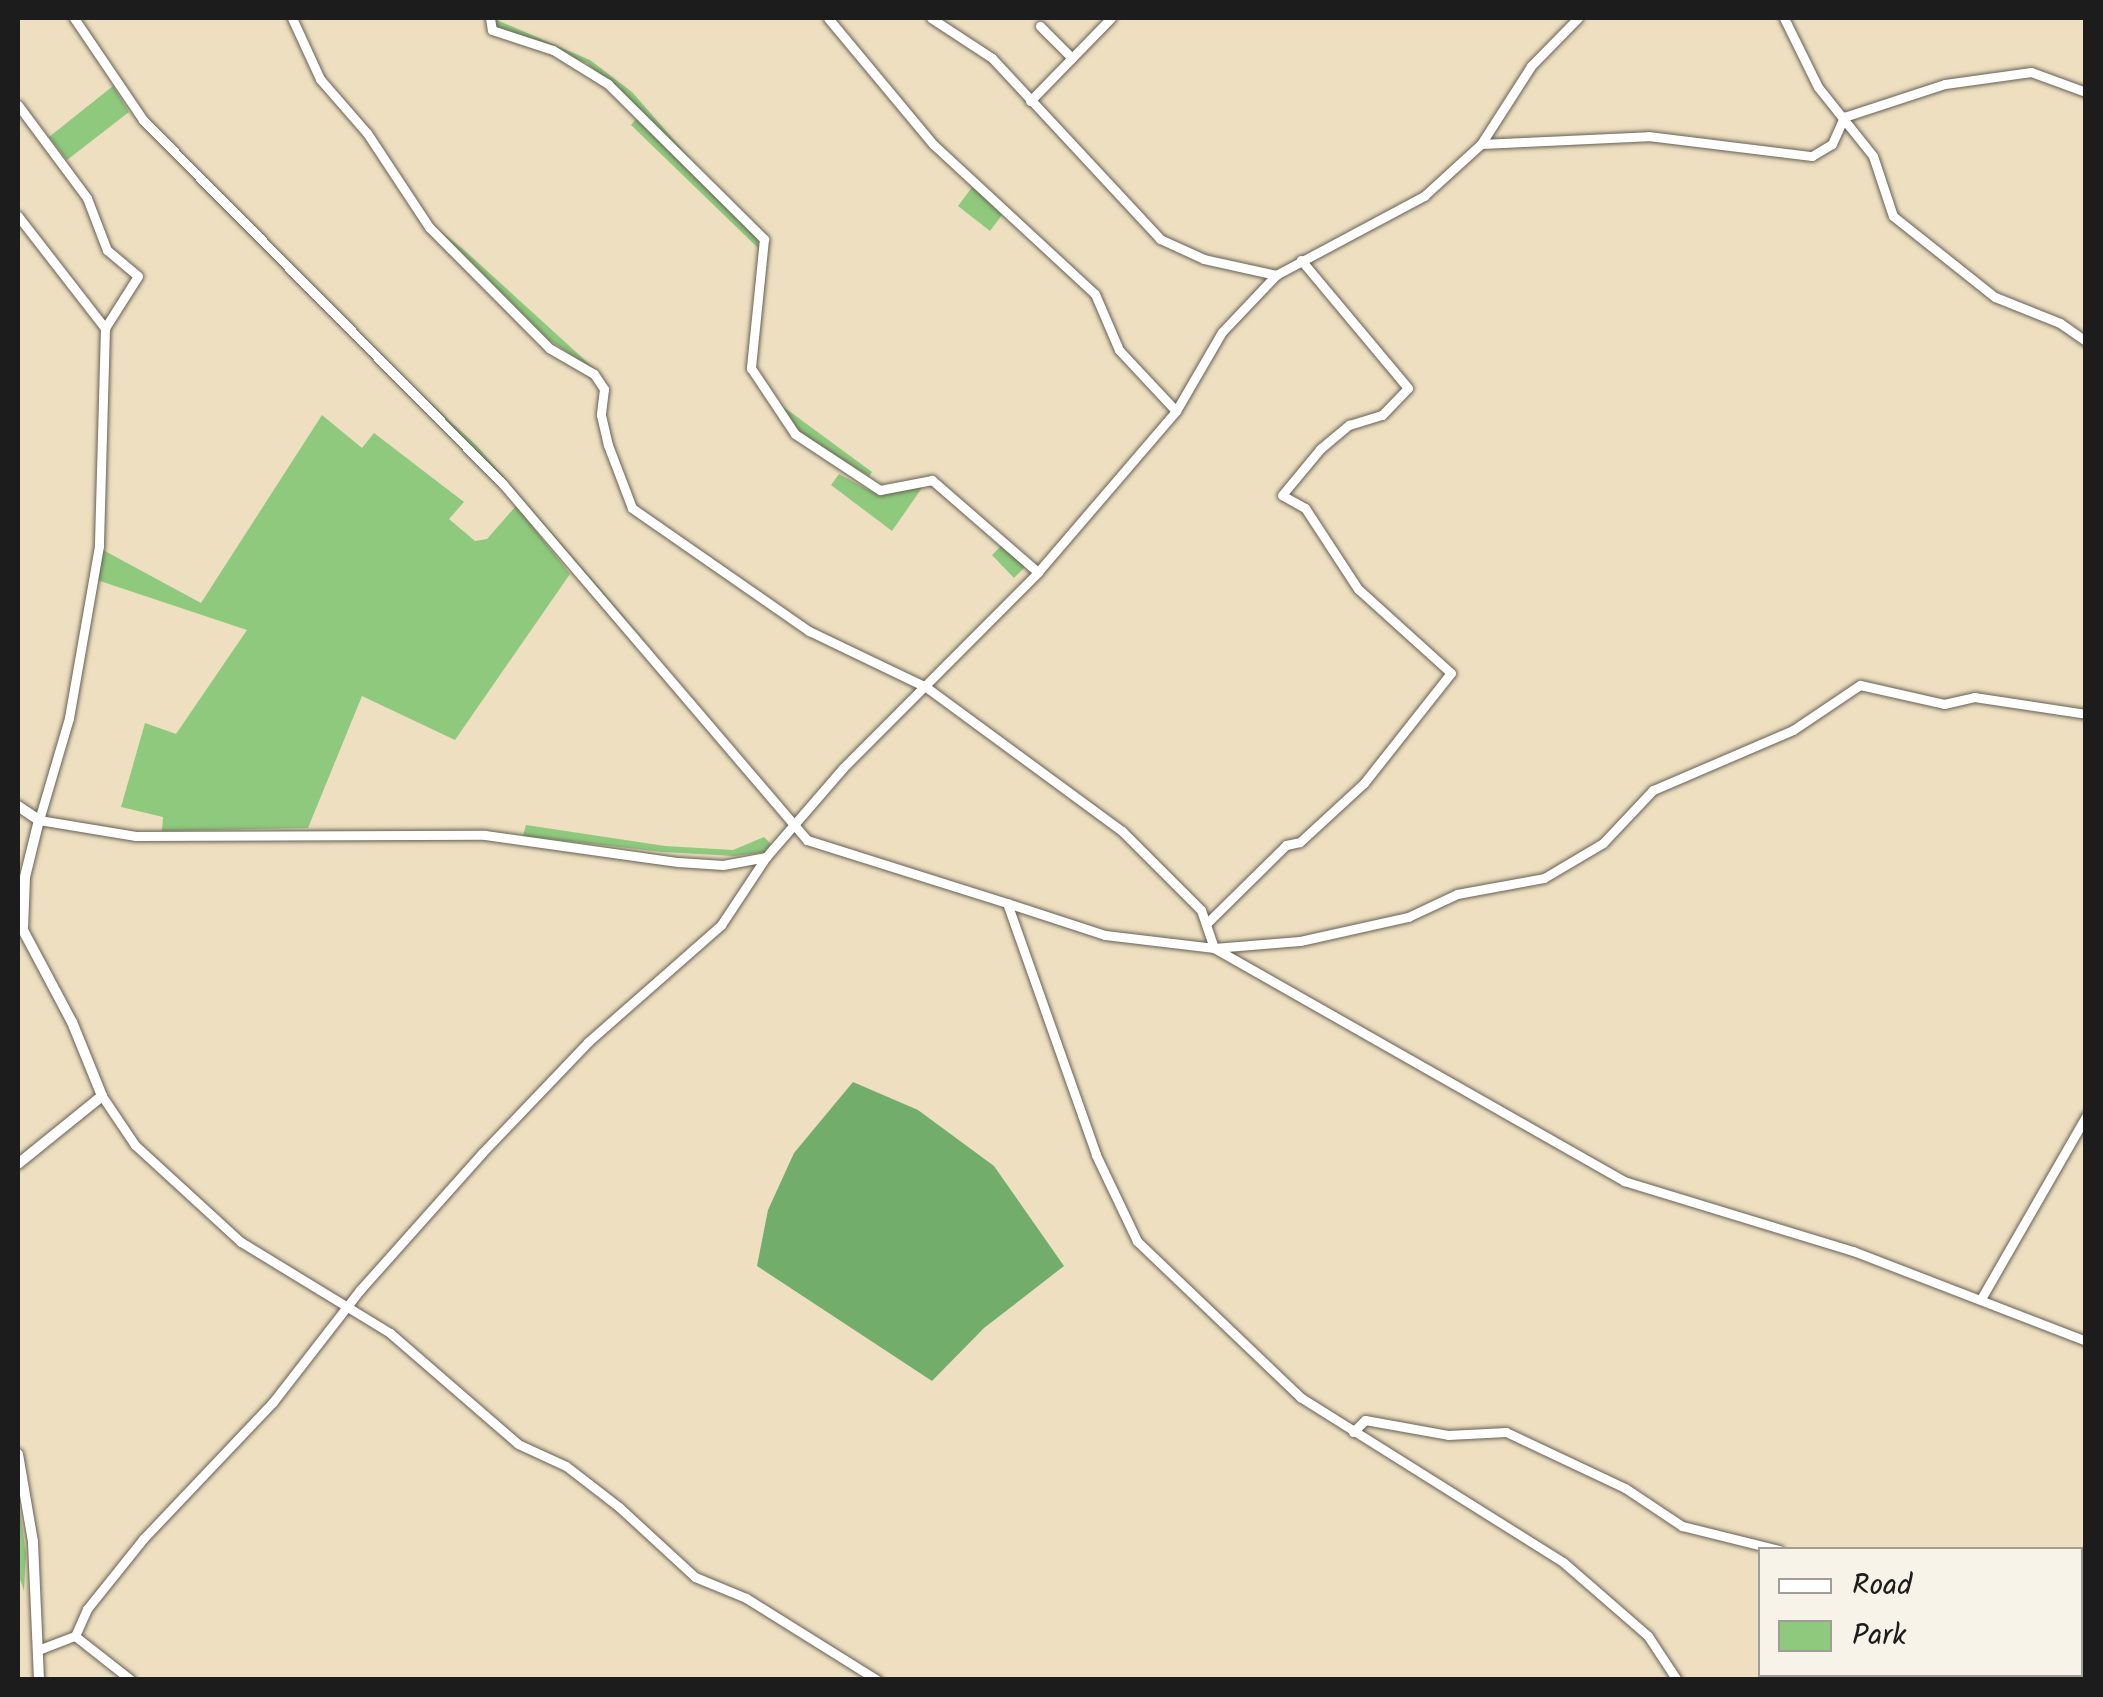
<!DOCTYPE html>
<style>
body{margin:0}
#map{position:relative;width:2103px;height:1697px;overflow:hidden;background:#eedfc0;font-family:Kalam,sans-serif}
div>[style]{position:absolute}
.green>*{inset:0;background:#8fc97d}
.forest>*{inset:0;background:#73ad6c}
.roads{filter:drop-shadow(0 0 2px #666055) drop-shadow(0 0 2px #666055)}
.minor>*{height:9px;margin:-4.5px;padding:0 4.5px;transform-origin:4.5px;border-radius:4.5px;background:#fff}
.tertiary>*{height:10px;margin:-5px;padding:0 5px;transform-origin:5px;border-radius:5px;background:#fff}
span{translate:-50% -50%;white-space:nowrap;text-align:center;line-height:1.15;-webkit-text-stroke:8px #f7f3e8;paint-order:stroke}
.frame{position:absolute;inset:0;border:20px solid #1c1c1c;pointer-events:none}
.legend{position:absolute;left:1758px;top:1547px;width:325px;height:130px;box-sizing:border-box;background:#f7f3e8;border:2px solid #9f9d96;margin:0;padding:12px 18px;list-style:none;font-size:30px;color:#1c1c1c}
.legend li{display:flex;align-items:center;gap:20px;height:50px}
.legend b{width:50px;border:2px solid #9f9d96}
</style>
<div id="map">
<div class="green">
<div style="clip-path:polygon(492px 18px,590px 60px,632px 92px,703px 173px,587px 63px,494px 28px)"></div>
<div style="clip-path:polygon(113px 86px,129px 112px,67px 160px,49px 137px)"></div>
<div style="clip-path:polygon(636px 119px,757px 237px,759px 249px,631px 125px)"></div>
<div style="clip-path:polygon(973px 186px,1002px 215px,990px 231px,958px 206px)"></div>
<div style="clip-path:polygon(439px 230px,463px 249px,599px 373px,548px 339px)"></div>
<div style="clip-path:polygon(369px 346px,477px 446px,654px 651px,474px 448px)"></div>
<div style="clip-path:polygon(770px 397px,872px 472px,869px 476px,797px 432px)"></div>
<div style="clip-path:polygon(322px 415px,362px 448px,374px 433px,464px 502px,449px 519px,475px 541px,487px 539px,516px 506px,570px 574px,455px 740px,362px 696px,308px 828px,162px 831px,163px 817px,121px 807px,145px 723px,176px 734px,247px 630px,97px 580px,103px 550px,201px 603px)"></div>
<div style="clip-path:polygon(839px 474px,878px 495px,926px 482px,892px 531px,831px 485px)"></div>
<div style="clip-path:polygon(1001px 546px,1027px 565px,1014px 578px,992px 555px)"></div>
<div style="clip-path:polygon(526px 825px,665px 846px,733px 850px,764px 837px,771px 844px,765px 852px,734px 856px,663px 852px,523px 836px)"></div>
<div style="clip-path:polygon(18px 1496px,26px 1554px,24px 1591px,18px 1573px)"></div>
</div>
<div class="forest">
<div style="clip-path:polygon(853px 1082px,918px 1110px,994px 1166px,1064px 1266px,984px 1328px,932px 1381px,757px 1266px,768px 1210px,794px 1153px)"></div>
</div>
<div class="roads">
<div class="minor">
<div style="left:74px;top:18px;width:123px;rotate:55.9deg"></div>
<div style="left:143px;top:120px;width:512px;rotate:45.32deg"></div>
<div style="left:503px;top:484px;width:468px;rotate:49.5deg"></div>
<div style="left:807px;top:840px;width:210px;rotate:17.5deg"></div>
<div style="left:1007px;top:903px;width:267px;rotate:70.5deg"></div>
<div style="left:1096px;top:1155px;width:95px;rotate:64.5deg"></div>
<div style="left:1137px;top:1241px;width:226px;rotate:43.7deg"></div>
<div style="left:1300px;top:1397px;width:310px;rotate:32.1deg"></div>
<div style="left:1563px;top:1562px;width:113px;rotate:41deg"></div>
<div style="left:1648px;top:1636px;width:53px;rotate:56.6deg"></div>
<div style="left:292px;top:18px;width:67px;rotate:65.3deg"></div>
<div style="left:320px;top:79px;width:72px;rotate:49deg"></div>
<div style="left:367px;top:133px;width:113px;rotate:56.6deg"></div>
<div style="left:429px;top:227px;width:170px;rotate:45.2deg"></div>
<div style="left:549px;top:348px;width:52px;rotate:30deg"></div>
<div style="left:594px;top:374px;width:18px;rotate:56deg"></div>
<div style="left:604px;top:389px;width:26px;rotate:97deg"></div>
<div style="left:601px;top:415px;width:31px;rotate:77deg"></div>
<div style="left:608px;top:445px;width:67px;rotate:69.1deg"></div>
<div style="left:632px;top:508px;width:216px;rotate:34.8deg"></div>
<div style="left:809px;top:631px;width:130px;rotate:25.6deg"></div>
<div style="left:926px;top:687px;width:243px;rotate:36.3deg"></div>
<div style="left:1122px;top:831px;width:112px;rotate:45deg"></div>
<div style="left:1201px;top:910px;width:40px;rotate:71.1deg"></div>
<div style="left:1214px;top:948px;width:472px;rotate:29.6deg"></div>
<div style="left:1624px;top:1181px;width:239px;rotate:17deg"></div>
<div style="left:1853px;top:1251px;width:250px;rotate:21.1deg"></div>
<div style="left:490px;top:18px;width:12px;rotate:81deg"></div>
<div style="left:492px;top:30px;width:64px;rotate:18.2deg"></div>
<div style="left:553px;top:50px;width:65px;rotate:31.7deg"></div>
<div style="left:608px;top:84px;width:220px;rotate:44.8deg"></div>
<div style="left:764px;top:239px;width:130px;rotate:95.8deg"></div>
<div style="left:751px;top:368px;width:79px;rotate:56.3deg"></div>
<div style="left:795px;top:434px;width:102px;rotate:33.4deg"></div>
<div style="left:880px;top:490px;width:53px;rotate:-10.9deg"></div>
<div style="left:932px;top:480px;width:140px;rotate:41deg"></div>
<div style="left:828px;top:18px;width:165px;rotate:50.2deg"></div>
<div style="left:934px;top:145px;width:219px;rotate:42.8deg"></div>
<div style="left:1095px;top:294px;width:61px;rotate:66.8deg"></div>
<div style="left:1119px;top:350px;width:83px;rotate:46.9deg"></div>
<div style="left:931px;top:18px;width:73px;rotate:33.3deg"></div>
<div style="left:992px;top:58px;width:247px;rotate:47.1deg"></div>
<div style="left:1160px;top:239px;width:48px;rotate:24.4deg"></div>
<div style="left:1204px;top:259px;width:74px;rotate:12.5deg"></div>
<div style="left:1784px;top:18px;width:77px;rotate:63.8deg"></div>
<div style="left:1818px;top:87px;width:88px;rotate:51.4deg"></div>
<div style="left:1873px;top:156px;width:63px;rotate:71.6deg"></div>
<div style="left:1893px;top:216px;width:130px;rotate:38.5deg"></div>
<div style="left:1995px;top:297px;width:70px;rotate:21.8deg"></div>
<div style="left:2060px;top:323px;width:32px;rotate:35deg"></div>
<div style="left:1040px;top:26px;width:45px;rotate:45deg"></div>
<div style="left:1030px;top:101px;width:116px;rotate:-45.7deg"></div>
<div style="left:18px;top:105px;width:116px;rotate:53.4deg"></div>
<div style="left:87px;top:198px;width:56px;rotate:69deg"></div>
<div style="left:107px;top:250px;width:40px;rotate:40deg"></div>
<div style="left:138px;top:276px;width:62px;rotate:122.4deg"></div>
<div style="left:105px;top:328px;width:218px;rotate:91.6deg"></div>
<div style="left:99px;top:546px;width:175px;rotate:99.9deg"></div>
<div style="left:69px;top:718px;width:106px;rotate:106.4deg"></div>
<div style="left:39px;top:820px;width:98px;rotate:9.4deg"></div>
<div style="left:136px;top:836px;width:349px;rotate:-0.2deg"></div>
<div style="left:485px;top:835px;width:195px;rotate:8deg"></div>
<div style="left:678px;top:862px;width:45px;rotate:3.8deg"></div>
<div style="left:723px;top:865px;width:44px;rotate:-10.5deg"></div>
<div style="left:1481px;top:144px;width:167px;rotate:-2.7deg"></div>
<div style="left:1648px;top:136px;width:165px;rotate:7deg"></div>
<div style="left:1812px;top:156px;width:23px;rotate:-31deg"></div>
<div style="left:1832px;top:144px;width:30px;rotate:-66deg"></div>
<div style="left:1844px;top:117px;width:106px;rotate:-18.1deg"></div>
<div style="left:1945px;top:84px;width:87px;rotate:-7.9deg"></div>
<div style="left:2031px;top:72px;width:59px;rotate:20deg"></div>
<div style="left:18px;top:216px;width:142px;rotate:52.2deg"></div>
<div style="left:1007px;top:903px;width:103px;rotate:18.1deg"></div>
<div style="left:1105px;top:935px;width:110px;rotate:6.8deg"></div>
<div style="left:1214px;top:948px;width:86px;rotate:-4.7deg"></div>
<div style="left:1300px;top:941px;width:111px;rotate:-12.5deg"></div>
<div style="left:1408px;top:917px;width:54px;rotate:-25.1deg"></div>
<div style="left:1457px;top:894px;width:88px;rotate:-10.4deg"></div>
<div style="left:1544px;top:878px;width:69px;rotate:-30.7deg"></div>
<div style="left:1603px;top:843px;width:73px;rotate:-46.7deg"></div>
<div style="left:1653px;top:790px;width:152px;rotate:-23.2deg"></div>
<div style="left:1793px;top:730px;width:81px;rotate:-33.9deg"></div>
<div style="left:1860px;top:685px;width:86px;rotate:12.7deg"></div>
<div style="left:1944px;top:704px;width:31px;rotate:-13deg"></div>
<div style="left:1974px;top:697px;width:113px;rotate:8.6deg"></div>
<div style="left:1206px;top:924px;width:112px;rotate:-44.6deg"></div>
<div style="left:1286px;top:845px;width:14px;rotate:-12deg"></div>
<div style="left:1300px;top:842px;width:87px;rotate:-42.7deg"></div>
<div style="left:1364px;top:783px;width:140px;rotate:-51.7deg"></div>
<div style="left:1451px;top:673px;width:125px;rotate:-137.9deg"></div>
<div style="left:1358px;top:589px;width:97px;rotate:-123.2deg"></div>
<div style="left:1305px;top:508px;width:26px;rotate:-151deg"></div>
<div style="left:1282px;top:495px;width:60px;rotate:-50.4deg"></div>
<div style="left:1320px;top:449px;width:38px;rotate:-40deg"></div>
<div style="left:1349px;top:425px;width:34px;rotate:-17deg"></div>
<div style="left:1382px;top:415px;width:37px;rotate:-46deg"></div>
<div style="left:1408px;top:388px;width:167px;rotate:-129.9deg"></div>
<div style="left:102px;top:1096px;width:59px;rotate:56deg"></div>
<div style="left:135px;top:1145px;width:144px;rotate:42.5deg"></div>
<div style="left:241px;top:1242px;width:175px;rotate:31.4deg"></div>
<div style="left:390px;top:1333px;width:169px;rotate:40.9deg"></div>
<div style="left:518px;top:1444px;width:53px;rotate:24.6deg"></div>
<div style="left:566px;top:1466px;width:67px;rotate:37.7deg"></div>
<div style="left:619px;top:1507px;width:103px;rotate:42.6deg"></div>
<div style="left:695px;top:1577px;width:55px;rotate:22.4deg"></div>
<div style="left:746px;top:1598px;width:155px;rotate:32deg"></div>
<div style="left:1982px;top:1297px;width:209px;rotate:-60.1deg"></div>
<div style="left:1353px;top:1432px;width:17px;rotate:-45deg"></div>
<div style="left:1365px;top:1420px;width:84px;rotate:10.2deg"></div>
<div style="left:1448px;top:1435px;width:58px;rotate:-3deg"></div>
<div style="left:1506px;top:1432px;width:132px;rotate:25.2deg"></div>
<div style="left:1625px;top:1488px;width:69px;rotate:33.7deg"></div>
<div style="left:1682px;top:1526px;width:100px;rotate:13.9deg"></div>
<div style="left:2080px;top:1613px;width:6px;rotate:18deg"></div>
<div style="left:75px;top:1636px;width:71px;rotate:38.2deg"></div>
<div style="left:38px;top:1650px;width:40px;rotate:-21deg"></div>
<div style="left:75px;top:1636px;width:30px;rotate:-66deg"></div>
<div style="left:87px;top:1609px;width:90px;rotate:-51.3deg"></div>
<div style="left:143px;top:1539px;width:189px;rotate:-46.5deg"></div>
<div style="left:273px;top:1402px;width:142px;rotate:-52.2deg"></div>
<div style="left:360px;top:1290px;width:183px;rotate:-48.3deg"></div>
<div style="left:482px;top:1153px;width:153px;rotate:-46.3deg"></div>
<div style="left:588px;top:1042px;width:177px;rotate:-41.3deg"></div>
<div style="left:721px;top:925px;width:82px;rotate:-56.5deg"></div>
<div style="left:766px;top:857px;width:118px;rotate:-49.1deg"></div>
<div style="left:843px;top:768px;width:276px;rotate:-45.1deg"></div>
<div style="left:1038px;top:572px;width:212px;rotate:-49.4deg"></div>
<div style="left:1176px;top:411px;width:91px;rotate:-59.8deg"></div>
<div style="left:1222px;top:332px;width:79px;rotate:-46.5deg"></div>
<div style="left:1276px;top:275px;width:168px;rotate:-28.1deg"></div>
<div style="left:1424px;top:196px;width:77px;rotate:-42.4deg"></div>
<div style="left:1481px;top:144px;width:93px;rotate:-57.3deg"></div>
<div style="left:1531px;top:66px;width:67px;rotate:-45.6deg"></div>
</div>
<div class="tertiary">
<div style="left:18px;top:806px;width:25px;rotate:34deg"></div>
<div style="left:39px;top:820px;width:59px;rotate:103.8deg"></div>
<div style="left:25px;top:877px;width:53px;rotate:92.2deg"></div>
<div style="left:23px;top:930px;width:104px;rotate:62deg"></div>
<div style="left:72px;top:1022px;width:80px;rotate:67.9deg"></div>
<div style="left:102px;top:1096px;width:108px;rotate:141deg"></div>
<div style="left:18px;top:1454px;width:89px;rotate:80.3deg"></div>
<div style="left:33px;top:1542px;width:138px;rotate:87.5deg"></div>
</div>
</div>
<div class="frame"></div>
<ul class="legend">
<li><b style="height:12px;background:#fff"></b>Road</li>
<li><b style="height:28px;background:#8fc97d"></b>Park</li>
</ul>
</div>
